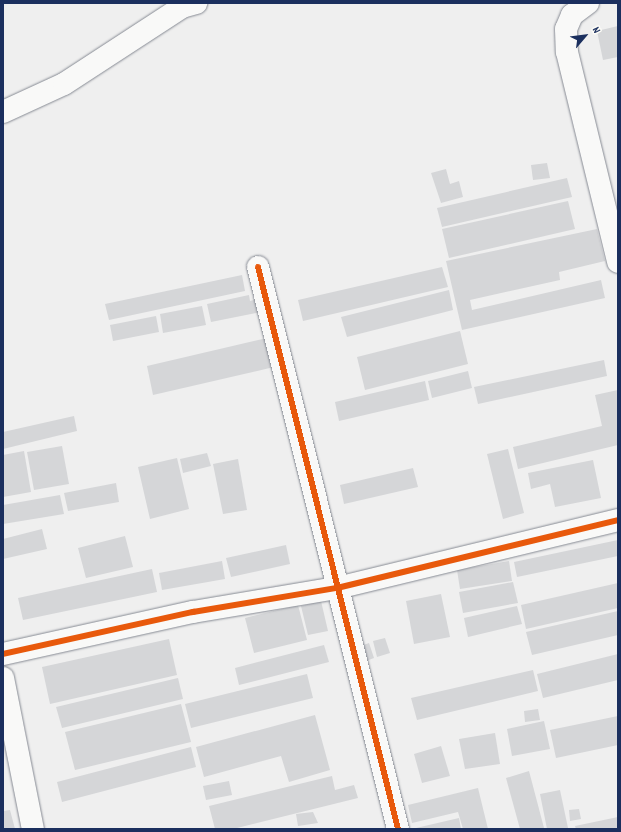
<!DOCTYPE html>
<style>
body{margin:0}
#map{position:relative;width:621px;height:832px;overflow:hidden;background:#efefef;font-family:Dekko,sans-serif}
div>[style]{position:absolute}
.building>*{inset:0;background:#d5d6d8}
.roads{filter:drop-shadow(0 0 1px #868a93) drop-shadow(0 0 1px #868a93)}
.minor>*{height:22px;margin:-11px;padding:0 11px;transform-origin:11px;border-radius:11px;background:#f9f9f8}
.cycleway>*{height:6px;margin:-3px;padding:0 3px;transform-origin:3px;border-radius:3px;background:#e8590c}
span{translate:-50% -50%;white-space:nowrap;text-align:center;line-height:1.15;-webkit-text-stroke:4px #fdfcf7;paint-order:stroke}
.frame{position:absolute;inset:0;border:4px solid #1b2f5e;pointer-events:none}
.north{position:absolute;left:565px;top:16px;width:40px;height:40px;-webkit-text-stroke:3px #fdfcf7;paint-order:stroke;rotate:62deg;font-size:11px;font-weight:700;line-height:16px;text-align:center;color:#1b2f5e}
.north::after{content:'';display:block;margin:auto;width:14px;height:18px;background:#1b2f5e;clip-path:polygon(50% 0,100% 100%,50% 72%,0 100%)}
</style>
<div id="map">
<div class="building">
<div style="clip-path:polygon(618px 26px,618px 57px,603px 60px,597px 31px)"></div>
<div style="clip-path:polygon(547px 163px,550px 178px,533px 180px,531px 165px)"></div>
<div style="clip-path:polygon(446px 169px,450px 184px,459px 181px,463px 197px,441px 203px,431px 173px)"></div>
<div style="clip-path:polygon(567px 178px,572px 197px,442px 227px,437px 208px)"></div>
<div style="clip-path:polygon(568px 201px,575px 229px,449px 258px,442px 229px)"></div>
<div style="clip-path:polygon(597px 229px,605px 261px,559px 272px,560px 280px,470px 300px,472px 310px,601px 280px,605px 298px,462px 330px,446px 261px)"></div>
<div style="clip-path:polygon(442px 267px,448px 287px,303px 321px,298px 300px)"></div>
<div style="clip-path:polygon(242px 275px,245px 291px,109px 320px,105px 304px)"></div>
<div style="clip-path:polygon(449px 290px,453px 310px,347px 337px,341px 317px)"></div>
<div style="clip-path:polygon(249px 295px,250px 301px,258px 299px,261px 312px,211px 322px,207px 304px)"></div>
<div style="clip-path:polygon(202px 306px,206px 325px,163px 333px,160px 314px)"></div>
<div style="clip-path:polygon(156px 316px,159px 332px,113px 341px,110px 325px)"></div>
<div style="clip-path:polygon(460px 331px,468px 364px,365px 390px,357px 357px)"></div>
<div style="clip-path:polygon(267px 338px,274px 367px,153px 395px,147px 366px)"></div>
<div style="clip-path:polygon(604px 360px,607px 376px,478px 404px,474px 387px)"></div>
<div style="clip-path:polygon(468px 371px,472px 388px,432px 398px,428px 381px)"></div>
<div style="clip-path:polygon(425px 381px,429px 400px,339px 421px,335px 402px)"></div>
<div style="clip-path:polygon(618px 390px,618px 445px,518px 469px,513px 447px,602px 426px,595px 395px)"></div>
<div style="clip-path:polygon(74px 416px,77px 431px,3px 449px,3px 432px)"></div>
<div style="clip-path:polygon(62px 446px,69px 484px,34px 490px,27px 452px)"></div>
<div style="clip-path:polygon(508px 449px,524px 513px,503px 519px,487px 454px)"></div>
<div style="clip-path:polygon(24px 451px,31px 492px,3px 497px,3px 455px)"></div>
<div style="clip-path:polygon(207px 453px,211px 466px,183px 473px,180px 459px)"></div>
<div style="clip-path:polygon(177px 458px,189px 509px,150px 519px,138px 467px)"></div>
<div style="clip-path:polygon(238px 459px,247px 510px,223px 514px,213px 464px)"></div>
<div style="clip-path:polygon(593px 460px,601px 498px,555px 507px,550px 484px,531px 489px,528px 473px)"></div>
<div style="clip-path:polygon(413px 468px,418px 487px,344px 504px,340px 485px)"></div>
<div style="clip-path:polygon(116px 483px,119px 502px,68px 511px,64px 493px)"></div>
<div style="clip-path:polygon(60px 495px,64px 514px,3px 524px,3px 505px)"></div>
<div style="clip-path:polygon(42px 529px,47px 549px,3px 559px,3px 539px)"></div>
<div style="clip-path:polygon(125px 536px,133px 567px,86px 578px,78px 548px)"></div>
<div style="clip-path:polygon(618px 540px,618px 556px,517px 577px,514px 562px)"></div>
<div style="clip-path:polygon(286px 545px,290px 564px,231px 577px,226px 558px)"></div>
<div style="clip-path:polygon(222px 561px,225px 579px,162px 590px,159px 573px)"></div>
<div style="clip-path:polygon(509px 561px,512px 581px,460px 589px,457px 570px)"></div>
<div style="clip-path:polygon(152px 569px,157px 592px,23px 620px,18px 598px)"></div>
<div style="clip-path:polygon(513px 582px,518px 603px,463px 613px,459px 592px)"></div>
<div style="clip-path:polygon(618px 583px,618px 608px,526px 629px,521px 605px)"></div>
<div style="clip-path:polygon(441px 594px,450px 637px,414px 644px,406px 601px)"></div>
<div style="clip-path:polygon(321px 601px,328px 631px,308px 635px,301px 606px)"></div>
<div style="clip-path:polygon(298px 605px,307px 640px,254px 653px,245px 618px)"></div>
<div style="clip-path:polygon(517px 606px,522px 624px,468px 637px,464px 618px)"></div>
<div style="clip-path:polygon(618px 611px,618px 635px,532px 655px,526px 632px)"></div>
<div style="clip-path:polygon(385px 638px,390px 653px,377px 657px,373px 641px)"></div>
<div style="clip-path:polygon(169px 639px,177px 675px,50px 704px,42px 667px)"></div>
<div style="clip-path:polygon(369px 643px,374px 658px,366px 661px,361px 646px)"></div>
<div style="clip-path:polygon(324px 645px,329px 662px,239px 685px,235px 668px)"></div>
<div style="clip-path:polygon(618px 654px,618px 680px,543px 698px,537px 674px)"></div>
<div style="clip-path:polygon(533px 670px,538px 691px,417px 720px,411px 698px)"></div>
<div style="clip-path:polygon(307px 674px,313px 698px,191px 728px,185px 704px)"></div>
<div style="clip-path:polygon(178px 678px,183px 699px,62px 728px,56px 707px)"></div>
<div style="clip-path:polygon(181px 704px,191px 742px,75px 770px,65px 732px)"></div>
<div style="clip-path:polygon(538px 709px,540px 720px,525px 722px,524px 711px)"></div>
<div style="clip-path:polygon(315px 715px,330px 770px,289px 782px,281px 756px,204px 777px,196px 747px)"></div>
<div style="clip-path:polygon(618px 716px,618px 745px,556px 758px,550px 730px)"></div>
<div style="clip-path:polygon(544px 721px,550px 749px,512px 756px,507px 729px)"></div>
<div style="clip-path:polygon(495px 733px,500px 764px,465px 769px,459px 739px)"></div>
<div style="clip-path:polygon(441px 746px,450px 776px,422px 783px,414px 754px)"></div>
<div style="clip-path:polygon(191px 747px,196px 767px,62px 802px,57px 782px)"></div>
<div style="clip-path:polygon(529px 771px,544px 828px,539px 829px,520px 829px,506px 778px)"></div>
<div style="clip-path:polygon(332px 776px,335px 790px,354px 785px,358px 798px,233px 829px,215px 829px,209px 806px)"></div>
<div style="clip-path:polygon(229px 781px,232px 795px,206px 800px,203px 786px)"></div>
<div style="clip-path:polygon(478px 788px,488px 829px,463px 829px,458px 812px,412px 823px,408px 805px)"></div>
<div style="clip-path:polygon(560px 790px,568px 828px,547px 829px,540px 794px)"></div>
<div style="clip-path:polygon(579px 809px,581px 819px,570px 821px,569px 810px)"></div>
<div style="clip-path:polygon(10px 810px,15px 829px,3px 829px,3px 811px)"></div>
<div style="clip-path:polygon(313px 812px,318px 823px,298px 826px,296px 814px)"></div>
<div style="clip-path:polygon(618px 817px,618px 829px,576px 829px,575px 826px)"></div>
<div style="clip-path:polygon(459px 818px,461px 829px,416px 829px,416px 828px)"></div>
</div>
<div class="roads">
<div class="minor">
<div style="left:588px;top:3px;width:20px;rotate:143deg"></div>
<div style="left:572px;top:15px;width:15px;rotate:113deg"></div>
<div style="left:566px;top:29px;width:23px;rotate:88deg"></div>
<div style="left:567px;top:52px;width:216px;rotate:76.3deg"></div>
<div style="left:3px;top:112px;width:67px;rotate:-24.7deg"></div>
<div style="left:64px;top:84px;width:141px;rotate:-33.1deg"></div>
<div style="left:182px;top:7px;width:15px;rotate:-16deg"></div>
<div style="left:258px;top:267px;width:579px;rotate:76.01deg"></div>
<div style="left:3px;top:654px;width:195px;rotate:-12.5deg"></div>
<div style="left:193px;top:612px;width:146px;rotate:-9.5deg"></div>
<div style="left:337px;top:588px;width:289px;rotate:-13.6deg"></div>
<div style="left:3px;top:678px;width:154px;rotate:78.8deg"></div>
</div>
</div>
<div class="cycleway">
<div style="left:258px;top:267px;width:579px;rotate:76.01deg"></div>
<div style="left:3px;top:654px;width:195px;rotate:-12.5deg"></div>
<div style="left:193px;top:612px;width:146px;rotate:-9.5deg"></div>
<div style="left:337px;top:588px;width:289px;rotate:-13.6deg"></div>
</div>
<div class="frame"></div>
<div class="north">N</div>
</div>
